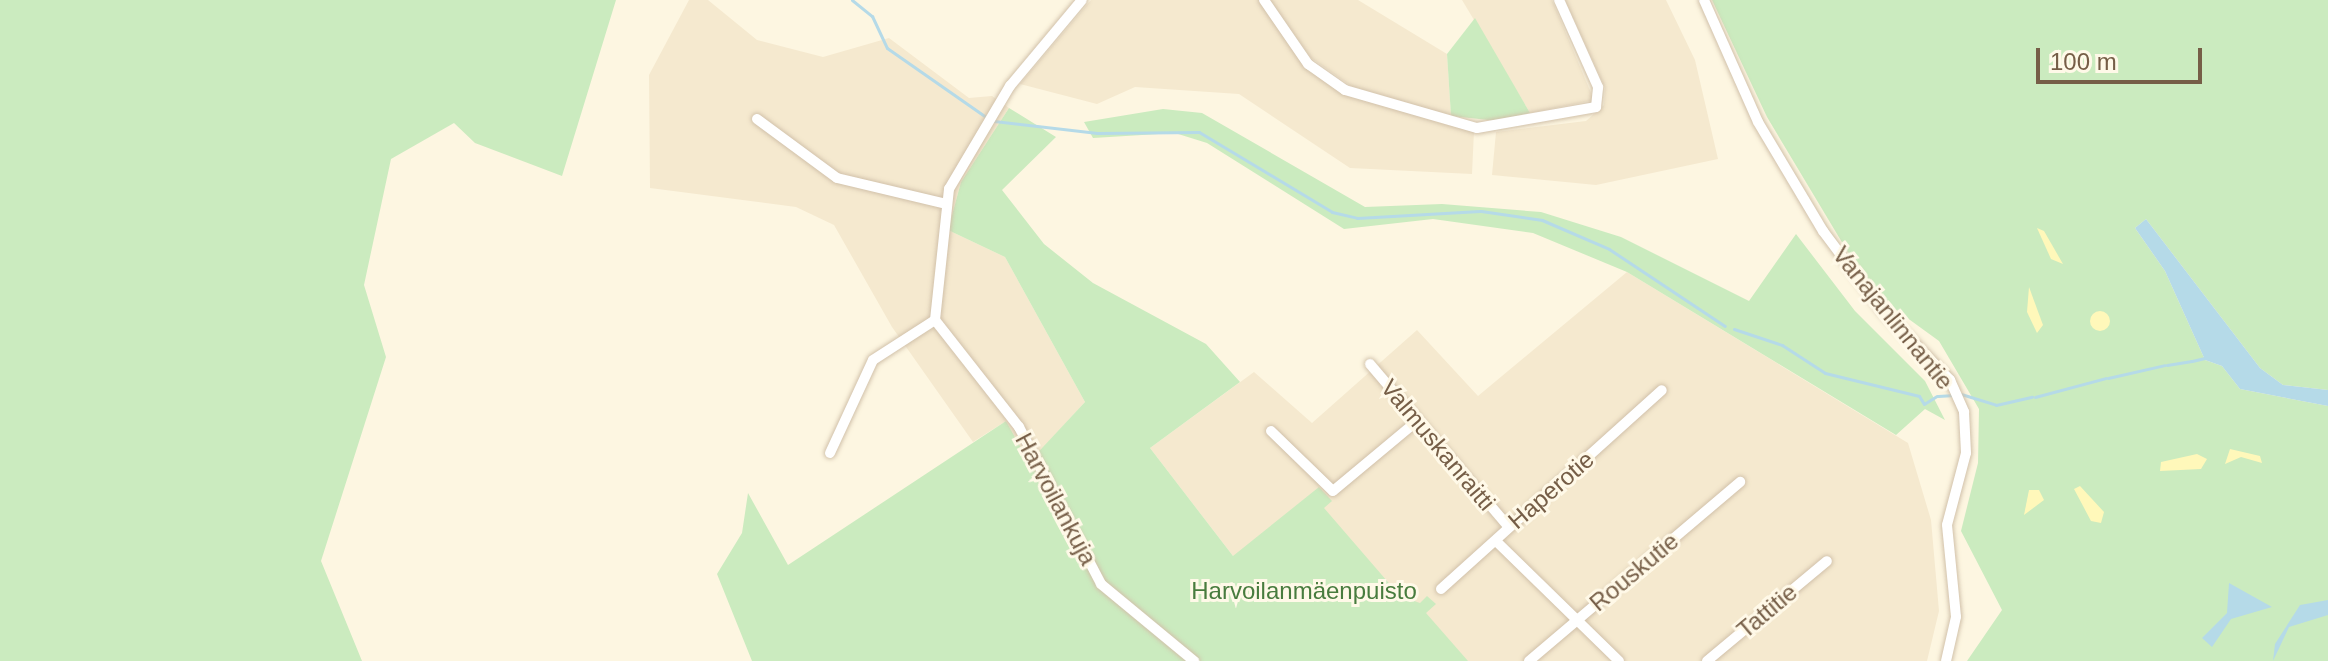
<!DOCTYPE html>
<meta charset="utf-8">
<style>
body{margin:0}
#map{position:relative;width:2328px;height:661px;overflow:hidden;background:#fdf6e1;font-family:Arial,sans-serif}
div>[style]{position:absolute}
.residential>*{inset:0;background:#f5e9cf}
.green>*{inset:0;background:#cbebbf}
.sand>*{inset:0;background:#fff8ba}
.round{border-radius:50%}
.water>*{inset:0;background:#b5dae8}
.stream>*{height:3px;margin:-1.5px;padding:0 1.5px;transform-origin:1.5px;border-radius:1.5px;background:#b5dae8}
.roads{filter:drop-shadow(0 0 2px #d1c1aa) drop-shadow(0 0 2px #d1c1aa)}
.minor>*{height:10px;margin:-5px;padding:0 5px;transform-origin:5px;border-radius:5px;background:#fff}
span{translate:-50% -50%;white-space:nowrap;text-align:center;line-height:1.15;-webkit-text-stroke:6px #fff9e8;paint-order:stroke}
.street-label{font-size:24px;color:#765e47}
.park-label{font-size:24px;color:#487c3e}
.scale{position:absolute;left:2036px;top:48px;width:166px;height:36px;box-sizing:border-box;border:4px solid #765e47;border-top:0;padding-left:10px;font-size:24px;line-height:28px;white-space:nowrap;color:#765e47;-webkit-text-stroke:6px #fff9e8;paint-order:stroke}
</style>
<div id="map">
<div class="residential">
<div style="clip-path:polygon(689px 0,708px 0,757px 40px,823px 57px,889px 38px,969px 98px,992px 96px,1009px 108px,961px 182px,948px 230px,1005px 257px,1085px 402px,1029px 463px,1006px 421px,973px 442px,892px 327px,834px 225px,796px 207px,650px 188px,649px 75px)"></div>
<div style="clip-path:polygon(1091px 0,1262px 0,1307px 65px,1345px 92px,1474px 131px,1472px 174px,1350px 168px,1239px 94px,1135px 87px,1097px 104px,1020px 84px)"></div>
<div style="clip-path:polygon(1270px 0,1358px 0,1447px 54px,1451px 116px,1351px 86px,1310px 57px)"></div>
<div style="clip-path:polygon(1462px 0,1552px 0,1594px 100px,1530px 113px)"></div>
<div style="clip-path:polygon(1565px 0,1666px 0,1695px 60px,1718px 159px,1596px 185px,1492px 175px,1496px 132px,1586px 121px,1604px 105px,1605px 88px)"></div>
<div style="clip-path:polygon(1627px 272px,1908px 443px,1931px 520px,1939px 611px,1927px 661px,1421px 661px,1233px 556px,1150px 448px,1254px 372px,1312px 423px,1417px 330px,1478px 396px)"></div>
</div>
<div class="green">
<div style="clip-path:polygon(0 0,616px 0,562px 176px,475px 143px,454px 123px,391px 159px,364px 285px,386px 357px,321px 561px,362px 661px,0 661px)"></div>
<div style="clip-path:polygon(1712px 0,2328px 0,2328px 390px,2283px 385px,2260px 368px,2146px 219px,2135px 228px,2165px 271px,2205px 360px,2222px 366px,2240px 389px,2328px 406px,2328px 661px,1967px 661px,2002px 610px,1961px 531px,1978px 463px,1979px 409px,1939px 341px,1888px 304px,1855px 264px,1767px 117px)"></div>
<div style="clip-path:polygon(1475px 18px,1530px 113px,1498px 121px,1451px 116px,1447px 54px)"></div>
<div style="clip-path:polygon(1009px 108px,1056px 137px,1002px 190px,1044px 244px,1093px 283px,1206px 344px,1240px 382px,1150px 448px,1233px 556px,1319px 487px,1332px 501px,1324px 508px,1400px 596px,1420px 603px,1427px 596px,1436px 604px,1426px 613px,1468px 661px,752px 661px,717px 574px,742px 533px,748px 493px,788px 565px,1006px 421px,1029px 462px,1085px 402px,1005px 257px,948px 230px,961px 182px)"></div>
<div style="clip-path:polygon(1163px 109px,1202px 113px,1365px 207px,1442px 204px,1541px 212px,1621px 237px,1749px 301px,1796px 234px,1855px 311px,1925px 381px,1945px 420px,1925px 409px,1896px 435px,1627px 272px,1533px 233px,1433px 219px,1344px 229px,1207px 143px,1175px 133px,1093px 138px,1084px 122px)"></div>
</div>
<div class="sand">
<div style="clip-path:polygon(2037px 228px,2044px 231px,2063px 264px,2051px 259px)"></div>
<div style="clip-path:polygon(2029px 287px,2043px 325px,2037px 333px,2027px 312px)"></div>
<div class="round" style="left:2090px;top:311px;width:20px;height:20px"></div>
<div style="clip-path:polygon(2230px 449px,2260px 456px,2262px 463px,2241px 457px,2225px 464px)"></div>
<div style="clip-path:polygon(2197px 454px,2207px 459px,2201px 469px,2160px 471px,2161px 462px)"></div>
<div style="clip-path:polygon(2080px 486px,2104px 512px,2101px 523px,2091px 521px,2074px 489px)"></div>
<div style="clip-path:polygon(2029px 490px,2039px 490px,2044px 500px,2024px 515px)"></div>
</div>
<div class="water">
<div style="clip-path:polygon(2146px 219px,2260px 368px,2283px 385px,2328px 390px,2328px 406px,2240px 389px,2222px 366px,2205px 360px,2165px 271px,2135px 228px)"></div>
<div style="clip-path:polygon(2229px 583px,2272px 607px,2231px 619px,2212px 647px,2202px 638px,2227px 613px)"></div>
<div style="clip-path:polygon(2328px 600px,2328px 615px,2289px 627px,2273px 661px,2275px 644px,2300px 605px)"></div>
</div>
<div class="stream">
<div style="left:852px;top:0;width:26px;rotate:39deg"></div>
<div style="left:872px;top:16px;width:35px;rotate:65deg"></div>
<div style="left:887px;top:48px;width:121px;rotate:34.9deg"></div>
<div style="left:994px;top:121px;width:104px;rotate:6.6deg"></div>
<div style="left:1097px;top:133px;width:102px;rotate:-0.6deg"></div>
<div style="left:1199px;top:132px;width:155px;rotate:31deg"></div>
<div style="left:1332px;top:212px;width:26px;rotate:13deg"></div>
<div style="left:1357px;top:218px;width:123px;rotate:-3.3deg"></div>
<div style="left:1481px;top:211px;width:62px;rotate:8.4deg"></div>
<div style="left:1542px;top:220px;width:73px;rotate:23.4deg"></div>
<div style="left:1609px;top:249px;width:139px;rotate:33.6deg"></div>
<div style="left:1734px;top:329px;width:51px;rotate:18.4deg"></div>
<div style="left:1782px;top:345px;width:51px;rotate:33.1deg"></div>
<div style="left:1825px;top:373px;width:97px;rotate:13.7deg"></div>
<div style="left:1919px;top:396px;width:9px;rotate:58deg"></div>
<div style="left:1924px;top:404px;width:15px;rotate:-32deg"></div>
<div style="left:2192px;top:361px;width:13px;rotate:-13deg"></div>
<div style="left:2167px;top:365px;width:25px;rotate:-9deg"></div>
<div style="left:2108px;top:378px;width:58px;rotate:-12.8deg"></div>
<div style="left:1961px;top:394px;width:37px;rotate:17deg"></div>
<div style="left:1996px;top:405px;width:37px;rotate:-13deg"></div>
<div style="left:1938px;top:396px;width:16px;rotate:-4deg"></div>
<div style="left:2035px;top:397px;width:73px;rotate:-15deg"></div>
</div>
<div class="roads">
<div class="minor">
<div style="left:1264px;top:0;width:78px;rotate:55.5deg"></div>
<div style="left:1308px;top:64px;width:45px;rotate:35.1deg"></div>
<div style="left:1345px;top:90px;width:137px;rotate:16.1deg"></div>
<div style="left:1477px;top:128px;width:121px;rotate:-10deg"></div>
<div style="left:1596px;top:107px;width:20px;rotate:-84deg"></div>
<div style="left:1598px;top:87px;width:95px;rotate:-114.1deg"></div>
<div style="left:1704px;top:0;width:133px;rotate:66.1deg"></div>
<div style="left:1758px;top:122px;width:127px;rotate:59.2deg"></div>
<div style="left:1823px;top:231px;width:99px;rotate:53.2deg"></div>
<div style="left:1882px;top:310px;width:98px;rotate:45.8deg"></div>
<div style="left:1950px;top:380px;width:35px;rotate:66deg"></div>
<div style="left:1964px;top:412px;width:41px;rotate:87.2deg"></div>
<div style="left:1966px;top:453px;width:74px;rotate:104.8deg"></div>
<div style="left:1947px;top:525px;width:92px;rotate:84.4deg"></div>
<div style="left:1956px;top:617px;width:45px;rotate:102.8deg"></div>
<div style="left:757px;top:119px;width:99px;rotate:36.4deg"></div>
<div style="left:837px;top:178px;width:112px;rotate:13.4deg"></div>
<div style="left:935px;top:320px;width:136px;rotate:51.9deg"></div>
<div style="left:1019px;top:427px;width:177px;rotate:62.4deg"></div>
<div style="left:1101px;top:584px;width:121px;rotate:39.6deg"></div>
<div style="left:1370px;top:364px;width:211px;rotate:49.6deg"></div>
<div style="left:1271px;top:431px;width:86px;rotate:44.1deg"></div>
<div style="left:1333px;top:491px;width:109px;rotate:-39.8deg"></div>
<div style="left:830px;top:453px;width:102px;rotate:-65.2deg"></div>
<div style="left:873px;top:360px;width:74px;rotate:-32.8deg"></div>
<div style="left:935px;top:320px;width:132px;rotate:-83.9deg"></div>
<div style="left:949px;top:189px;width:120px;rotate:-59.4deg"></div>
<div style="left:1010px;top:86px;width:112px;rotate:-50.1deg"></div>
<div style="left:1498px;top:543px;width:169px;rotate:44.3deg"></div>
<div style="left:1441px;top:589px;width:297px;rotate:-42deg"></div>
<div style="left:1529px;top:661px;width:277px;rotate:-40.3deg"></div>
<div style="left:1707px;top:661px;width:156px;rotate:-39.8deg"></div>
</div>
</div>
<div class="street-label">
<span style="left:1893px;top:318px;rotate:51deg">Vanajanlinnantie</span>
<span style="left:1438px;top:445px;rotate:50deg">Valmuskanraitti</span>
<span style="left:1551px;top:490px;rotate:-41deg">Haperotie</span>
<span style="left:1056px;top:499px;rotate:62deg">Harvoilankuja</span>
<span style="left:1634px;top:572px;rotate:-40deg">Rouskutie</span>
<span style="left:1767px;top:611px;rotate:-40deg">Tattitie</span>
</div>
<div class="park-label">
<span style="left:1304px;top:591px">Harvoilanmäenpuisto</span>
</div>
<div class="scale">100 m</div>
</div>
